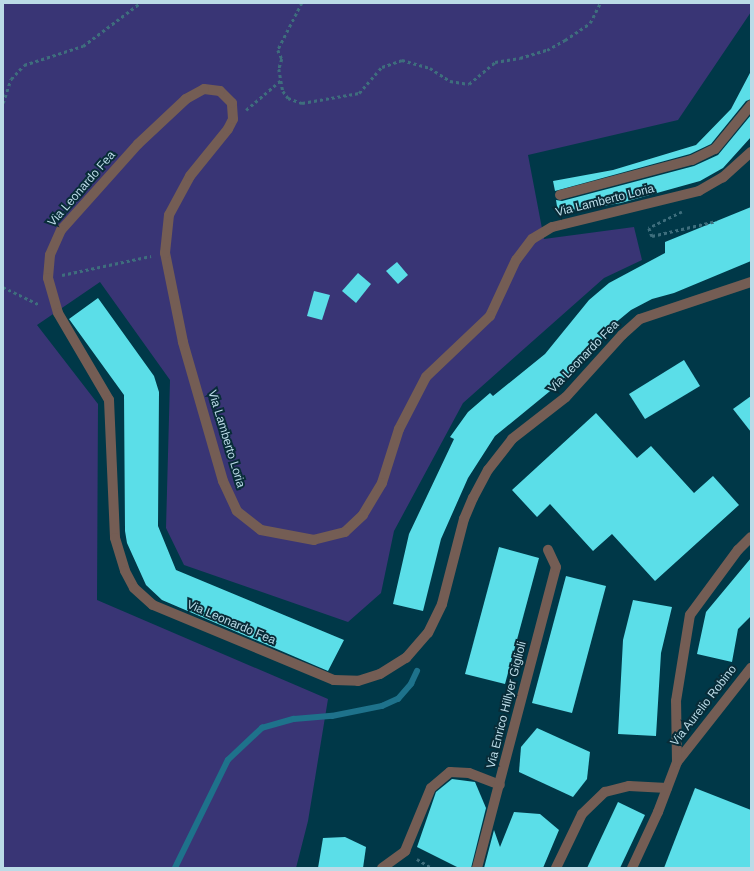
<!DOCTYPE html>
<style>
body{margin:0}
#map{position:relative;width:754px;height:871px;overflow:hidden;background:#003848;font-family:Arial,sans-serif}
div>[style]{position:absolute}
.green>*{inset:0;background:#393575}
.stream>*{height:5.5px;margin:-2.75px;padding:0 2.75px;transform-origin:2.75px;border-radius:2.75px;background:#1e728b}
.building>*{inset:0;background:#5bdee8}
.path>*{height:2.5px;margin-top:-1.25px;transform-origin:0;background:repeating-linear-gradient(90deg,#3e6e7d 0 3px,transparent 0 6px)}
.street>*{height:10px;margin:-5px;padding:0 5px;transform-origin:5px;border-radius:5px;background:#745d54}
span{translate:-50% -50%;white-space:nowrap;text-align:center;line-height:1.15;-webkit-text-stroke:4px #082c38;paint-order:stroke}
.street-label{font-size:12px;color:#bbdbe7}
.frame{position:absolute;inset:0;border:4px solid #bbdbe7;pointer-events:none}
</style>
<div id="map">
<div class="green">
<div style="clip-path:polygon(3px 3px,751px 3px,751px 12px,678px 120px,528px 155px,544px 239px,634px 227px,642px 260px,604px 278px,463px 403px,394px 531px,381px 593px,348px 622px,184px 565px,166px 528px,170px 380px,100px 282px,37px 325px,98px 404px,97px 600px,328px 699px,308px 821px,296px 868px,3px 868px)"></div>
</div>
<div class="stream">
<div style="left:175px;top:868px;width:120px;rotate:-63.9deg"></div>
<div style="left:228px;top:760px;width:47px;rotate:-43.3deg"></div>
<div style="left:262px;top:728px;width:33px;rotate:-16deg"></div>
<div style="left:294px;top:719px;width:38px;rotate:-5deg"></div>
<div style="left:332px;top:716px;width:51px;rotate:-11.3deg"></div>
<div style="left:382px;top:706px;width:17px;rotate:-24deg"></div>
<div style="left:398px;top:699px;width:20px;rotate:-49deg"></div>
<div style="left:411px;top:684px;width:14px;rotate:-65deg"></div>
</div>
<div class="building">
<div style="clip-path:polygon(751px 71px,751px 99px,746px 101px,711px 144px,690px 154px,555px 191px,553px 181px,613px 170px,696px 145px,731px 109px)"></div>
<div style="clip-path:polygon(751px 115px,751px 137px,723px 168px,700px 181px,621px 203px,558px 213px,556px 200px,562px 201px,694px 166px,718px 155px)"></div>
<div style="clip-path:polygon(751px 207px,751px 261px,674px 293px,652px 299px,631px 310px,614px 324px,586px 358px,566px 378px,495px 436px,468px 478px,441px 539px,423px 611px,393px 604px,409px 534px,454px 439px,450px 437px,468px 412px,490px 393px,493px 396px,545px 354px,589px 300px,609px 283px,665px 253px,665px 242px)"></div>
<div style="clip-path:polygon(397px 262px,408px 275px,398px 284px,386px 271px)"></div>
<div style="clip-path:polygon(358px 273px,371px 284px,356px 303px,342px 291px)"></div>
<div style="clip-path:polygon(314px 291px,330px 295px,322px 320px,307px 316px)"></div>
<div style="clip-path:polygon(98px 298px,154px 376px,159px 392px,158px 526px,176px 570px,344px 640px,328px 671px,162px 600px,146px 585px,127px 543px,125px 531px,124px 395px,69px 319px)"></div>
<div style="clip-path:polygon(684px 360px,700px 386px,645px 419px,629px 394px)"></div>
<div style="clip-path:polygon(751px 396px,751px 432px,733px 409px)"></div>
<div style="clip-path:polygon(596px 413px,637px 458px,651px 446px,694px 493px,713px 476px,739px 505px,655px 581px,612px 534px,593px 551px,550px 504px,537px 517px,512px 490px)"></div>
<div style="clip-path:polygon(499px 547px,539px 558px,505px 684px,465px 674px)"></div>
<div style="clip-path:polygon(751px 558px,751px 616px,738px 629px,732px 662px,697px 654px,706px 612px)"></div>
<div style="clip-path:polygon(566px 576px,606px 586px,572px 713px,532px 703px)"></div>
<div style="clip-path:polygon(633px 600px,672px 607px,661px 653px,656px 736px,618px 734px,623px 640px)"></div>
<div style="clip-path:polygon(537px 728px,590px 752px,587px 779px,573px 797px,519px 772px,521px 747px)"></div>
<div style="clip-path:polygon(452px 779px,475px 782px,486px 808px,471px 868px,459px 868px,417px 847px,436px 792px)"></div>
<div style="clip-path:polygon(695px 788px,751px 810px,751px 868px,664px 868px)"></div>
<div style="clip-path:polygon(618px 802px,645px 815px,620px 868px,587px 868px)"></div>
<div style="clip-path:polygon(514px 812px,540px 814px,559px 830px,543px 868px,484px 868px,494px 830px,500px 847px)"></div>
<div style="clip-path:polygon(345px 837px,366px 847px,363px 868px,318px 868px,323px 838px)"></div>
</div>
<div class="path">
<div style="left:302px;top:3px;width:53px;rotate:117.1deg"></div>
<div style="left:278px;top:50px;width:10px;rotate:66deg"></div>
<div style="left:282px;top:59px;width:10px;rotate:107deg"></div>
<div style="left:279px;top:69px;width:22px;rotate:80deg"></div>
<div style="left:283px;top:91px;width:9px;rotate:54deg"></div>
<div style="left:288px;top:98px;width:15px;rotate:20deg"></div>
<div style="left:302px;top:103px;width:58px;rotate:-10deg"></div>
<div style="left:359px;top:93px;width:35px;rotate:-49deg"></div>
<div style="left:382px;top:67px;width:21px;rotate:-19deg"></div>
<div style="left:402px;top:60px;width:29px;rotate:16deg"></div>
<div style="left:430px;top:68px;width:24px;rotate:33deg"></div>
<div style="left:450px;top:81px;width:19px;rotate:9deg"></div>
<div style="left:469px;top:84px;width:34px;rotate:-40deg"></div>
<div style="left:495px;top:62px;width:25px;rotate:-9deg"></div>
<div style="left:520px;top:58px;width:28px;rotate:-17deg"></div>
<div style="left:547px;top:50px;width:21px;rotate:-29deg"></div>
<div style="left:565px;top:40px;width:30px;rotate:-34deg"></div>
<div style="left:590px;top:23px;width:22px;rotate:-63deg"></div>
<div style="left:3px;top:103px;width:25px;rotate:-72deg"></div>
<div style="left:11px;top:79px;width:19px;rotate:-47deg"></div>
<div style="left:24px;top:65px;width:62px;rotate:-17.9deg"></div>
<div style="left:83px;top:46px;width:71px;rotate:-37deg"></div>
<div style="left:246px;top:110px;width:45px;rotate:-40.5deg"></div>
<div style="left:682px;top:212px;width:37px;rotate:154deg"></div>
<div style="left:649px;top:228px;width:9px;rotate:69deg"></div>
<div style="left:652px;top:236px;width:66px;rotate:-13.2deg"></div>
<div style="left:62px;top:275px;width:91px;rotate:-12.1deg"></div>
<div style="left:3px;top:287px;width:41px;rotate:25.9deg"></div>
<div style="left:417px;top:859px;width:17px;rotate:31deg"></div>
</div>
<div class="street">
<div style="left:751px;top:152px;width:38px;rotate:138deg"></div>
<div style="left:723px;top:177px;width:28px;rotate:150deg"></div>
<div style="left:699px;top:191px;width:151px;rotate:166.2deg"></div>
<div style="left:552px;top:227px;width:23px;rotate:149deg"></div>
<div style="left:532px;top:239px;width:26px;rotate:127deg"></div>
<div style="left:516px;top:260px;width:62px;rotate:114.9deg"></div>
<div style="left:490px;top:316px;width:88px;rotate:136.4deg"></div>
<div style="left:426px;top:377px;width:59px;rotate:117.4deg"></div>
<div style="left:399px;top:429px;width:57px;rotate:107.5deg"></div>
<div style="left:382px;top:483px;width:37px;rotate:121deg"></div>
<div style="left:363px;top:515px;width:25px;rotate:137deg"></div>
<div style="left:345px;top:532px;width:32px;rotate:166deg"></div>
<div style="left:314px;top:540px;width:54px;rotate:-169.3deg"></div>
<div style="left:261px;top:530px;width:31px;rotate:-142deg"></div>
<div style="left:237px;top:511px;width:33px;rotate:-115deg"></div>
<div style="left:223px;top:481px;width:145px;rotate:-106.1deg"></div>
<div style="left:183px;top:342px;width:91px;rotate:-101.4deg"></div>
<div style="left:165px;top:253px;width:38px;rotate:-84deg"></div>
<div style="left:169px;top:215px;width:44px;rotate:-61.7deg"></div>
<div style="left:190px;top:176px;width:60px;rotate:-51deg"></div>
<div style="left:228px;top:129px;width:11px;rotate:-63deg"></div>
<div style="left:233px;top:119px;width:16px;rotate:-94deg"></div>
<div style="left:232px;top:103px;width:17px;rotate:-135deg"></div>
<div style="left:220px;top:91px;width:16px;rotate:-173deg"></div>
<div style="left:204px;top:89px;width:21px;rotate:151deg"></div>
<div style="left:186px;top:99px;width:66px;rotate:136.8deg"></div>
<div style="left:138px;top:144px;width:115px;rotate:131.8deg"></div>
<div style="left:61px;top:230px;width:27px;rotate:114deg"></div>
<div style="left:50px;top:255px;width:23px;rotate:95deg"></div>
<div style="left:48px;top:278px;width:36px;rotate:74deg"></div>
<div style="left:58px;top:313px;width:101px;rotate:59.6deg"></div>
<div style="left:109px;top:400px;width:138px;rotate:87.5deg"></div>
<div style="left:115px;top:538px;width:34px;rotate:73deg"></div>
<div style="left:125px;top:571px;width:19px;rotate:62deg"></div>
<div style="left:134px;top:588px;width:25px;rotate:42deg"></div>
<div style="left:153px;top:605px;width:196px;rotate:22.5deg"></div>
<div style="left:334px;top:680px;width:24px;rotate:2deg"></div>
<div style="left:358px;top:681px;width:23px;rotate:-18deg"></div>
<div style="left:380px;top:674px;width:31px;rotate:-32deg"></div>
<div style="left:406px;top:658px;width:33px;rotate:-49deg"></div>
<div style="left:428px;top:633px;width:32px;rotate:-64deg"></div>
<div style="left:442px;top:604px;width:88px;rotate:-75.5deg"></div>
<div style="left:464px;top:519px;width:23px;rotate:-67deg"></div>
<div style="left:473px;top:498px;width:32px;rotate:-62deg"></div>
<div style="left:488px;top:470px;width:39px;rotate:-52deg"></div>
<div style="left:512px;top:439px;width:68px;rotate:-37.9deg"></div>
<div style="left:566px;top:397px;width:84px;rotate:-47.9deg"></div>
<div style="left:622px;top:335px;width:24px;rotate:-42deg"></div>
<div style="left:640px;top:319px;width:117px;rotate:-18.4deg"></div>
<div style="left:560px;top:195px;width:137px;rotate:-14.9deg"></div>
<div style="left:692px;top:160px;width:25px;rotate:-26deg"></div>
<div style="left:715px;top:149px;width:57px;rotate:-50.7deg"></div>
<div style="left:677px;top:762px;width:120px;rotate:-51.8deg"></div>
<div style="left:382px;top:868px;width:29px;rotate:-36deg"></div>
<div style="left:405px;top:851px;width:68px;rotate:-67.6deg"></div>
<div style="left:431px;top:788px;width:25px;rotate:-40deg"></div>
<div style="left:450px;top:772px;width:19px;rotate:3deg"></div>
<div style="left:469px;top:773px;width:33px;rotate:21deg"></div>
<div style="left:477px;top:868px;width:311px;rotate:-75.3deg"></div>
<div style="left:556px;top:567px;width:19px;rotate:-115deg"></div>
<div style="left:556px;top:868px;width:60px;rotate:-64.3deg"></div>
<div style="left:582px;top:814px;width:32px;rotate:-44deg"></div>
<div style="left:605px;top:792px;width:25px;rotate:-14deg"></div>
<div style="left:629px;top:786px;width:38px;rotate:3deg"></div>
<div style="left:632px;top:868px;width:62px;rotate:-65.1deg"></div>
<div style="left:658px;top:812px;width:53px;rotate:-69.2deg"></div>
<div style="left:677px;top:762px;width:61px;rotate:-90.9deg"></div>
<div style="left:676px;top:701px;width:87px;rotate:-80.8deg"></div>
<div style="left:690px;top:615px;width:81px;rotate:-53.6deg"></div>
<div style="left:738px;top:550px;width:18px;rotate:-45deg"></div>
</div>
<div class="street-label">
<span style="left:82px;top:189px;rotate:-49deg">Via Leonardo Fea</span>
<span style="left:605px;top:201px;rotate:-14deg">Via Lamberto Loria</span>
<span style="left:584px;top:357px;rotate:-46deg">Via Leonardo Fea</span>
<span style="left:226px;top:439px;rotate:73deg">Via Lamberto Loria</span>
<span style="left:231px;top:623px;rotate:23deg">Via Leonardo Fea</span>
<span style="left:507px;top:705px;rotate:-76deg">Via Enrico Hillyer Giglioli</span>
<span style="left:704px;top:706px;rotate:-52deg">Via Aurelio Robino</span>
</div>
<div class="frame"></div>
</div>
